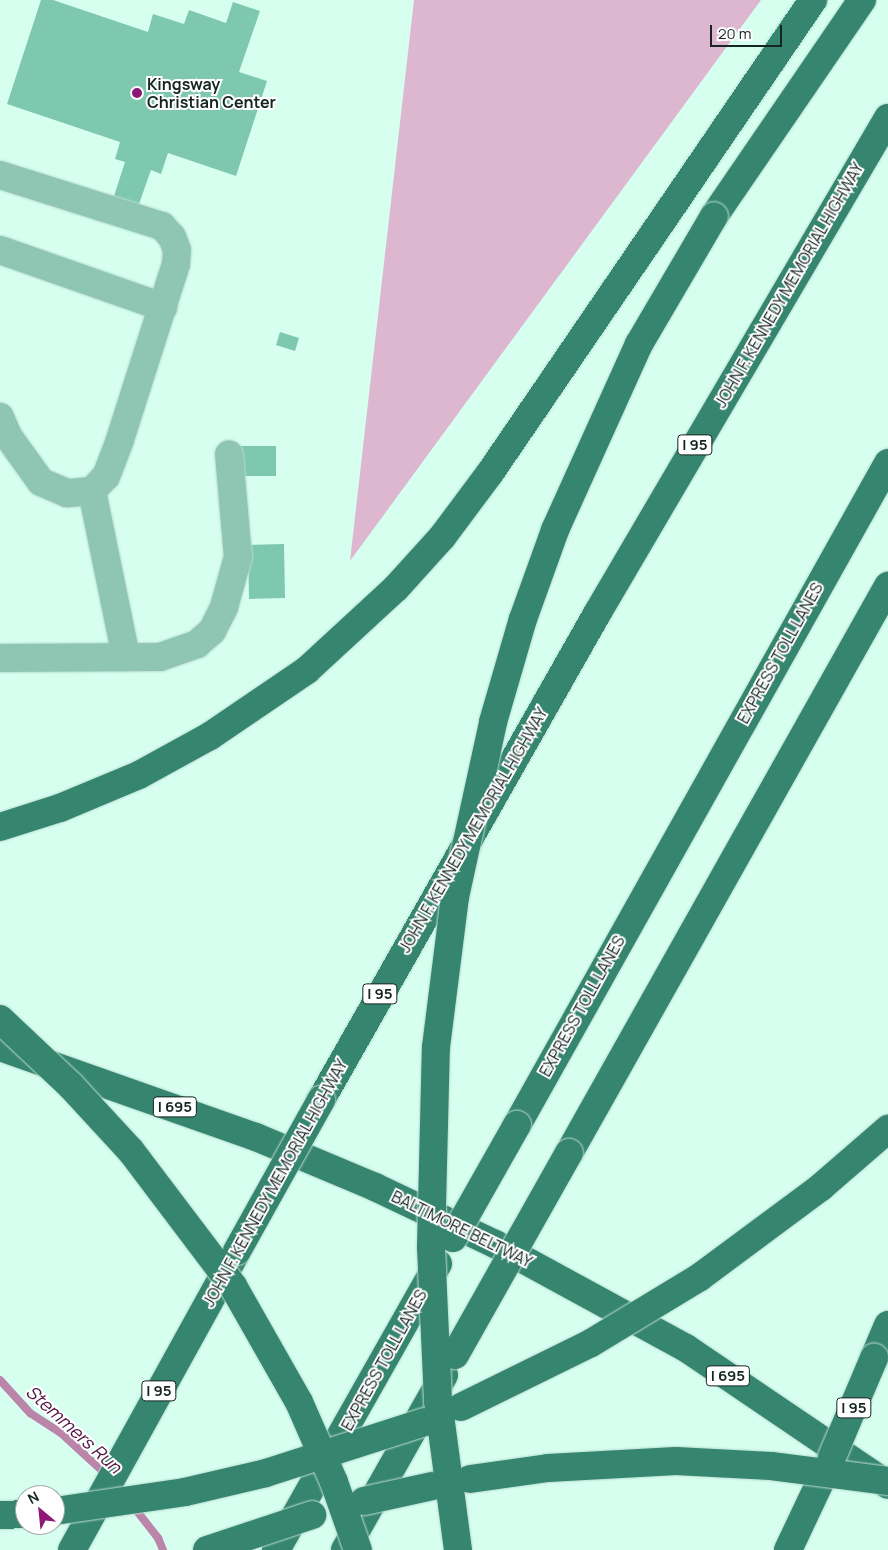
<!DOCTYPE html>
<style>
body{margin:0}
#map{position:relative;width:888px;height:1550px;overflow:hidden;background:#d6fff0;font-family:Manrope,sans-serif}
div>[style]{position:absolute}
.green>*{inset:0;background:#ddb7d0}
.stream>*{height:8px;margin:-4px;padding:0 4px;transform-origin:4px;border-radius:4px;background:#bb85aa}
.building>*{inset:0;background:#7ec8af}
.roads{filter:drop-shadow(0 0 1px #b7dccf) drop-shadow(0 0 1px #b7dccf)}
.minor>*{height:28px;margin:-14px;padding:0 14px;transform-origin:14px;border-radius:14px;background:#8fc6b3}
.highway>*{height:28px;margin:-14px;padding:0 14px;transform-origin:14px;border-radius:14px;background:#36856e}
.bridges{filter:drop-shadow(0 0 1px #b7dccf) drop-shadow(0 0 1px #b7dccf)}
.highway-bridge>*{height:28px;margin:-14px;padding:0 14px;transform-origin:14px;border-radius:14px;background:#36856e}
.dots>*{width:14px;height:14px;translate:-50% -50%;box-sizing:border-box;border:2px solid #fff;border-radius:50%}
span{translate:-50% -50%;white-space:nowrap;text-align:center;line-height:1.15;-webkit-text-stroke:4px #fff;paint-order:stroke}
.shield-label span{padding:1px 4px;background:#fff;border:1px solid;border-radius:4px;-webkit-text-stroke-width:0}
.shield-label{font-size:15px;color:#152520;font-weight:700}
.poi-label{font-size:16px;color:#152520;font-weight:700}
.left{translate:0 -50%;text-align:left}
.street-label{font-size:16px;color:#152520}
.water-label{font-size:18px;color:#561547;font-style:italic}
.north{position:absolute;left:15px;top:1485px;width:50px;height:50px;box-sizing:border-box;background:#fff;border:1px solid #a1a8a6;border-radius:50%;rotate:332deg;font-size:14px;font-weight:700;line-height:20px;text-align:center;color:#152520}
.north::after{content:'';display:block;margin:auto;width:18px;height:22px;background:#8f1776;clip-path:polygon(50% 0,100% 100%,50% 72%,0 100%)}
.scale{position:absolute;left:710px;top:25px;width:72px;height:22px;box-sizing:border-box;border:2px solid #152520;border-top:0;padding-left:6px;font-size:15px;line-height:18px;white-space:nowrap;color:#152520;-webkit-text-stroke:4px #fff;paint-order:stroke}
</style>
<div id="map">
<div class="green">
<div style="clip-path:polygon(414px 0,761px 0,350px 561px)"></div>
</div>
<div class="stream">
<div style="left:0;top:1380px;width:45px;rotate:47.7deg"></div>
<div style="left:30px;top:1413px;width:37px;rotate:33deg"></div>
<div style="left:61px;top:1433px;width:64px;rotate:42.5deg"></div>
<div style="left:133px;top:1506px;width:41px;rotate:52deg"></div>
<div style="left:158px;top:1538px;width:13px;rotate:67deg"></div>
</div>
<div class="building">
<div style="clip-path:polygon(41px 0,53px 0,148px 32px,153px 14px,184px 24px,189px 10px,226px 23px,233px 2px,260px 11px,239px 72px,267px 81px,236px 176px,168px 153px,161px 174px,151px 170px,139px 204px,114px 196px,125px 162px,115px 159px,120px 142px,7px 104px)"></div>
<div style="clip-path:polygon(280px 332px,299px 338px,295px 351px,276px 345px)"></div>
<div style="clip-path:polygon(236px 446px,276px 446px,276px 476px,236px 476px)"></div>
<div style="clip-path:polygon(284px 544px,285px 598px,249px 599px,248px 545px)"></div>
</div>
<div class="roads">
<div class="minor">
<div style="left:0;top:175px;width:170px;rotate:17.5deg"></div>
<div style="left:162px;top:226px;width:15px;rotate:48deg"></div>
<div style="left:172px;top:237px;width:14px;rotate:69deg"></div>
<div style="left:177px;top:250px;width:14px;rotate:94deg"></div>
<div style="left:176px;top:264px;width:185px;rotate:107.7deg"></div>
<div style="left:120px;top:440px;width:39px;rotate:111deg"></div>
<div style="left:106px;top:476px;width:21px;rotate:133deg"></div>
<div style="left:92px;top:491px;width:25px;rotate:175deg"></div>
<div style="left:67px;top:493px;width:28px;rotate:-157deg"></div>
<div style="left:41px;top:482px;width:57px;rotate:-125.7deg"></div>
<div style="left:8px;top:436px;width:21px;rotate:-113deg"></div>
<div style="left:0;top:250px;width:173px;rotate:19.3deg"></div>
<div style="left:92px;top:491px;width:169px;rotate:78.4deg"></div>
<div style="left:0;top:658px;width:160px;rotate:-0.4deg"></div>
<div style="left:160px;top:657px;width:39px;rotate:-19deg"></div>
<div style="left:197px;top:644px;width:20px;rotate:-41deg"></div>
<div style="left:212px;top:631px;width:27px;rotate:-63deg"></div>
<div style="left:224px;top:607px;width:52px;rotate:-74.4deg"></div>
<div style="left:238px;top:557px;width:103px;rotate:-95deg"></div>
</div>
<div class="highway">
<div style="left:714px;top:216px;width:262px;rotate:-55.6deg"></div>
<div style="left:0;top:827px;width:63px;rotate:-17.6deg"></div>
<div style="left:60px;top:808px;width:86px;rotate:-22.7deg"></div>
<div style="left:139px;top:775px;width:81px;rotate:-28.8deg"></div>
<div style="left:210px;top:736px;width:117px;rotate:-34.2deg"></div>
<div style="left:307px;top:670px;width:121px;rotate:-42.7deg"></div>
<div style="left:396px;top:588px;width:70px;rotate:-47.9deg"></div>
<div style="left:443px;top:536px;width:79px;rotate:-53.3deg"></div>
<div style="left:490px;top:473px;width:573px;rotate:-55.67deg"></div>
<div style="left:0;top:1047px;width:271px;rotate:19.4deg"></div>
<div style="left:256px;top:1137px;width:129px;rotate:22.8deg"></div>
<div style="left:375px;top:1187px;width:133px;rotate:25.4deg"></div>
<div style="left:495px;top:1244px;width:217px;rotate:28.6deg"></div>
<div style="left:686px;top:1348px;width:244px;rotate:34.1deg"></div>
<div style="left:321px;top:1100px;width:561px;rotate:-60.42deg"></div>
<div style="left:598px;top:612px;width:573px;rotate:-59.59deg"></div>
<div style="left:517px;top:1125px;width:759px;rotate:-60.73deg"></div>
<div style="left:569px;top:1153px;width:651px;rotate:-60.64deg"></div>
<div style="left:874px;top:1358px;width:36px;rotate:-67deg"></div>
<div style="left:0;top:1515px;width:25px;rotate:-2deg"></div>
<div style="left:72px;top:1550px;width:337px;rotate:-61.1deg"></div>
<div style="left:276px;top:1550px;width:329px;rotate:-60.5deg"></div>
<div style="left:345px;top:1550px;width:201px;rotate:-60.5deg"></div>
<div style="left:788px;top:1550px;width:103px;rotate:-64.7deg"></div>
</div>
</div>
<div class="bridges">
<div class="highway-bridge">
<div style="left:0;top:1019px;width:98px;rotate:43.3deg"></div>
<div style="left:71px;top:1086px;width:88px;rotate:47.3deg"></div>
<div style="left:131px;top:1151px;width:169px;rotate:52.9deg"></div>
<div style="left:233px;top:1286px;width:133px;rotate:60.4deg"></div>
<div style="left:299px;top:1402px;width:87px;rotate:66.4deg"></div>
<div style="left:334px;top:1482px;width:72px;rotate:70.6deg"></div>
<div style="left:453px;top:1238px;width:130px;rotate:-60.5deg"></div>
<div style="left:237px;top:1251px;width:173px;rotate:-60.9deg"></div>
<div style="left:455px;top:1355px;width:232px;rotate:-60.6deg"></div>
<div style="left:461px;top:1407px;width:145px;rotate:-26.2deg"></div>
<div style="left:591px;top:1343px;width:127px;rotate:-31.2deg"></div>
<div style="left:700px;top:1277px;width:151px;rotate:-36.6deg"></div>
<div style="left:821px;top:1187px;width:89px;rotate:-40.9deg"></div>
<div style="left:832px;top:1457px;width:108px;rotate:-67deg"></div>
<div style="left:470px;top:1479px;width:79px;rotate:-8deg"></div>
<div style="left:548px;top:1468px;width:128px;rotate:-3.1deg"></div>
<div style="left:676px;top:1461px;width:95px;rotate:3deg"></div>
<div style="left:771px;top:1466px;width:118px;rotate:7.3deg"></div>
<div style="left:364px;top:1501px;width:70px;rotate:-12.4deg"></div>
<div style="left:55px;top:1511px;width:131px;rotate:-8.3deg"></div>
<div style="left:185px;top:1492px;width:83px;rotate:-13.2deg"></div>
<div style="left:266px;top:1473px;width:167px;rotate:-17.8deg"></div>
<div style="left:207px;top:1550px;width:111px;rotate:-18.4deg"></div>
<div style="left:458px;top:1550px;width:150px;rotate:-97.6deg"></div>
<div style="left:438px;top:1401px;width:154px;rotate:-92.6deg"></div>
<div style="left:431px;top:1247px;width:200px;rotate:-88.6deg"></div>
<div style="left:436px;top:1047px;width:151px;rotate:-82.8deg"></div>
<div style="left:455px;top:897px;width:179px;rotate:-77.7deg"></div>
<div style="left:493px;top:722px;width:107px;rotate:-73.8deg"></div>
<div style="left:523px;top:619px;width:95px;rotate:-70.2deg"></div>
<div style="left:555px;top:530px;width:204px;rotate:-65.7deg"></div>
<div style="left:639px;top:344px;width:148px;rotate:-59.6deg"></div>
</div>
</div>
<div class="dots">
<div style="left:137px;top:93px;background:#8f1776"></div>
</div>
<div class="shield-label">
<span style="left:695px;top:445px">I 95</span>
<span style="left:380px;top:994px">I 95</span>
<span style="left:175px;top:1107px">I 695</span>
<span style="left:728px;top:1376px">I 695</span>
<span style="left:159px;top:1391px">I 95</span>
<span style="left:854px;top:1408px">I 95</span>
</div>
<div class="poi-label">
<span class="left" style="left:147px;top:93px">Kingsway<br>Christian Center</span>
</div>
<div class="street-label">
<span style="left:789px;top:285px;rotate:-60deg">JOHN F. KENNEDY MEMORIAL HIGHWAY</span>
<span style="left:780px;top:653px;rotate:-61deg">EXPRESS TOLL LANES</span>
<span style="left:473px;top:830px;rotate:-60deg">JOHN F. KENNEDY MEMORIAL HIGHWAY</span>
<span style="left:582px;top:1006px;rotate:-61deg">EXPRESS TOLL LANES</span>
<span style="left:275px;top:1183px;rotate:-61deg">JOHN F. KENNEDY MEMORIAL HIGHWAY</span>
<span style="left:462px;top:1229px;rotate:26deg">BALTIMORE BELTWAY</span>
<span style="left:384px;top:1360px;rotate:-61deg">EXPRESS TOLL LANES</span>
</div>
<div class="water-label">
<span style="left:74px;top:1429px;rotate:42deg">Stemmers Run</span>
</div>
<div class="north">N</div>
<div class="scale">20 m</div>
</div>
